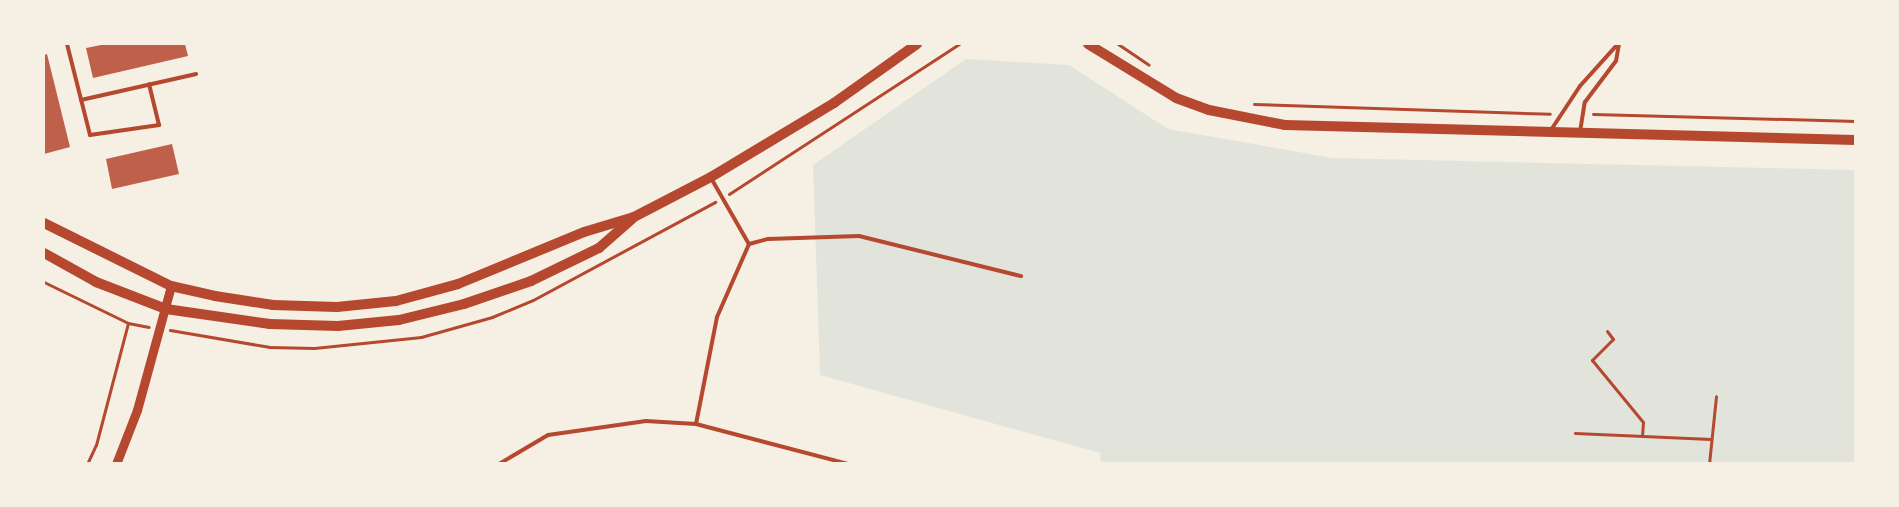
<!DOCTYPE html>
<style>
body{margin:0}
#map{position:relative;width:1899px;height:507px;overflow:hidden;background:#f6efe4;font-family:Montserrat,sans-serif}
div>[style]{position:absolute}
.green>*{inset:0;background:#e2e4dc}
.building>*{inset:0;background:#bf614a}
.path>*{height:3px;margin:-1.5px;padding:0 1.5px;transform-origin:1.5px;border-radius:1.5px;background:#b5482f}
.service>*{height:4px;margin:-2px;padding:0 2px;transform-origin:2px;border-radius:2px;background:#b5482f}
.tertiary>*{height:9px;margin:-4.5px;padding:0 4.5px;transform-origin:4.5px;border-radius:4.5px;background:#b5482f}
.secondary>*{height:10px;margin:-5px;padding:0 5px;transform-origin:5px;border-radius:5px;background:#b5482f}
span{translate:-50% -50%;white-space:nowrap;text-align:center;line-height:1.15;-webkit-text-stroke:6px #f6efe4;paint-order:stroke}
.frame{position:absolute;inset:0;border:45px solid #f6efe4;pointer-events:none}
</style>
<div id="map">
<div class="green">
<div style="clip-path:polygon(966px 59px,1069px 65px,1168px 129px,1333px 158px,1855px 170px,1855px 463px,1101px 463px,1100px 453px,820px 375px,813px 165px)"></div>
</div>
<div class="building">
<div style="clip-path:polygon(106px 44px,185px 44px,188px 56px,93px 78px,86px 48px)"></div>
<div style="clip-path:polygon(47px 54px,70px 147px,44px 154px,44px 55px)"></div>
<div style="clip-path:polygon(172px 144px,179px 174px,112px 189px,106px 159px)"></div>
</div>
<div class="path">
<div style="left:1118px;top:44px;width:37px;rotate:34deg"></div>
<div style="left:1254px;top:104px;width:296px;rotate:1.9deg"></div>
<div style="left:1593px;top:114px;width:263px;rotate:1.5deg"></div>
<div style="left:729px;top:194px;width:275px;rotate:-33.1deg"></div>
<div style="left:44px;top:282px;width:93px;rotate:26deg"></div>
<div style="left:128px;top:323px;width:21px;rotate:11deg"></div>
<div style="left:170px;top:330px;width:100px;rotate:9.7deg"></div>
<div style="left:269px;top:347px;width:45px;rotate:1.3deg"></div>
<div style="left:314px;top:348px;width:108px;rotate:-5.9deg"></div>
<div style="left:421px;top:337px;width:74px;rotate:-15.7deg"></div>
<div style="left:492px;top:317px;width:44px;rotate:-22.5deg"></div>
<div style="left:533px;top:300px;width:207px;rotate:-28.3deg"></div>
<div style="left:1607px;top:331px;width:10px;rotate:53deg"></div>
<div style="left:1613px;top:339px;width:30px;rotate:135deg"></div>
<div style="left:1592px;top:360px;width:80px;rotate:50.6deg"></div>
<div style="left:1643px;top:422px;width:14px;rotate:94deg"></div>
<div style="left:1575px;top:433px;width:136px;rotate:2.5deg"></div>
<div style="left:87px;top:464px;width:21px;rotate:-65deg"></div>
<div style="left:96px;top:445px;width:126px;rotate:-75.3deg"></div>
<div style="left:1709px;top:464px;width:68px;rotate:-84.1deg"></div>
</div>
<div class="service">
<div style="left:67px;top:44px;width:94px;rotate:75.8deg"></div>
<div style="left:90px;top:135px;width:70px;rotate:-8.2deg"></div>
<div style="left:159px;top:125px;width:42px;rotate:-103.7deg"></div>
<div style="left:81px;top:100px;width:118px;rotate:-12.7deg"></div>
<div style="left:1551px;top:130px;width:53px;rotate:-56.6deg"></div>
<div style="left:1580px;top:86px;width:57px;rotate:-47.9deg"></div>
<div style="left:1580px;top:132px;width:30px;rotate:-81deg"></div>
<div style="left:1585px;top:102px;width:51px;rotate:-52.9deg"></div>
<div style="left:1616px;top:61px;width:17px;rotate:-80deg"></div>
<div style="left:711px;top:178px;width:76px;rotate:60.1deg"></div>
<div style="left:696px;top:424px;width:109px;rotate:-78.9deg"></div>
<div style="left:717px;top:317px;width:80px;rotate:-66.3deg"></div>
<div style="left:749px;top:244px;width:20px;rotate:-15deg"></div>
<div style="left:768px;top:239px;width:91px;rotate:-1.9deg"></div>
<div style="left:859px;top:236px;width:167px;rotate:13.9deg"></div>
<div style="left:499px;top:464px;width:57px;rotate:-30.6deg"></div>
<div style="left:548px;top:435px;width:99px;rotate:-8.1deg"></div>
<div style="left:646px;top:421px;width:50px;rotate:3.4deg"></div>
<div style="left:696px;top:424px;width:158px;rotate:14.7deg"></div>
</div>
<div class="tertiary">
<div style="left:116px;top:464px;width:58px;rotate:-68.7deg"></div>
<div style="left:137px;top:410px;width:129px;rotate:-74.7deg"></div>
</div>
<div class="secondary">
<div style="left:1088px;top:44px;width:103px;rotate:31.5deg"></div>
<div style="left:1176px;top:98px;width:35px;rotate:20deg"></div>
<div style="left:1209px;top:110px;width:77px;rotate:11.2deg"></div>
<div style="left:1285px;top:125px;width:571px;rotate:1.5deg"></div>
<div style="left:44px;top:223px;width:142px;rotate:26.4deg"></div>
<div style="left:171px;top:286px;width:45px;rotate:12.8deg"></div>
<div style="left:215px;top:296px;width:59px;rotate:8.8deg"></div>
<div style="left:273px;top:305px;width:64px;rotate:1.8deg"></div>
<div style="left:337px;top:307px;width:59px;rotate:-5.8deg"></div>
<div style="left:396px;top:301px;width:64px;rotate:-15.3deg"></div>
<div style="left:458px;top:284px;width:136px;rotate:-22.4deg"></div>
<div style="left:584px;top:232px;width:52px;rotate:-16.7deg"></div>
<div style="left:634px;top:217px;width:87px;rotate:-27.5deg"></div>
<div style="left:711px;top:177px;width:144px;rotate:-31deg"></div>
<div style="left:834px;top:103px;width:102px;rotate:-35.4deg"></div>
<div style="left:44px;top:253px;width:60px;rotate:29.1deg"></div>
<div style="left:96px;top:282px;width:75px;rotate:21.1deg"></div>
<div style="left:166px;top:309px;width:105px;rotate:8.2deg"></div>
<div style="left:270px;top:324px;width:68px;rotate:1.7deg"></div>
<div style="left:338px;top:326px;width:61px;rotate:-5.6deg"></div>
<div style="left:399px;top:320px;width:67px;rotate:-13.8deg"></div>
<div style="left:464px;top:304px;width:71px;rotate:-18.9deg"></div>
<div style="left:531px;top:281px;width:76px;rotate:-25.9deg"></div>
<div style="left:599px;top:248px;width:44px;rotate:-41.3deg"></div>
</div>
<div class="frame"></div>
</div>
